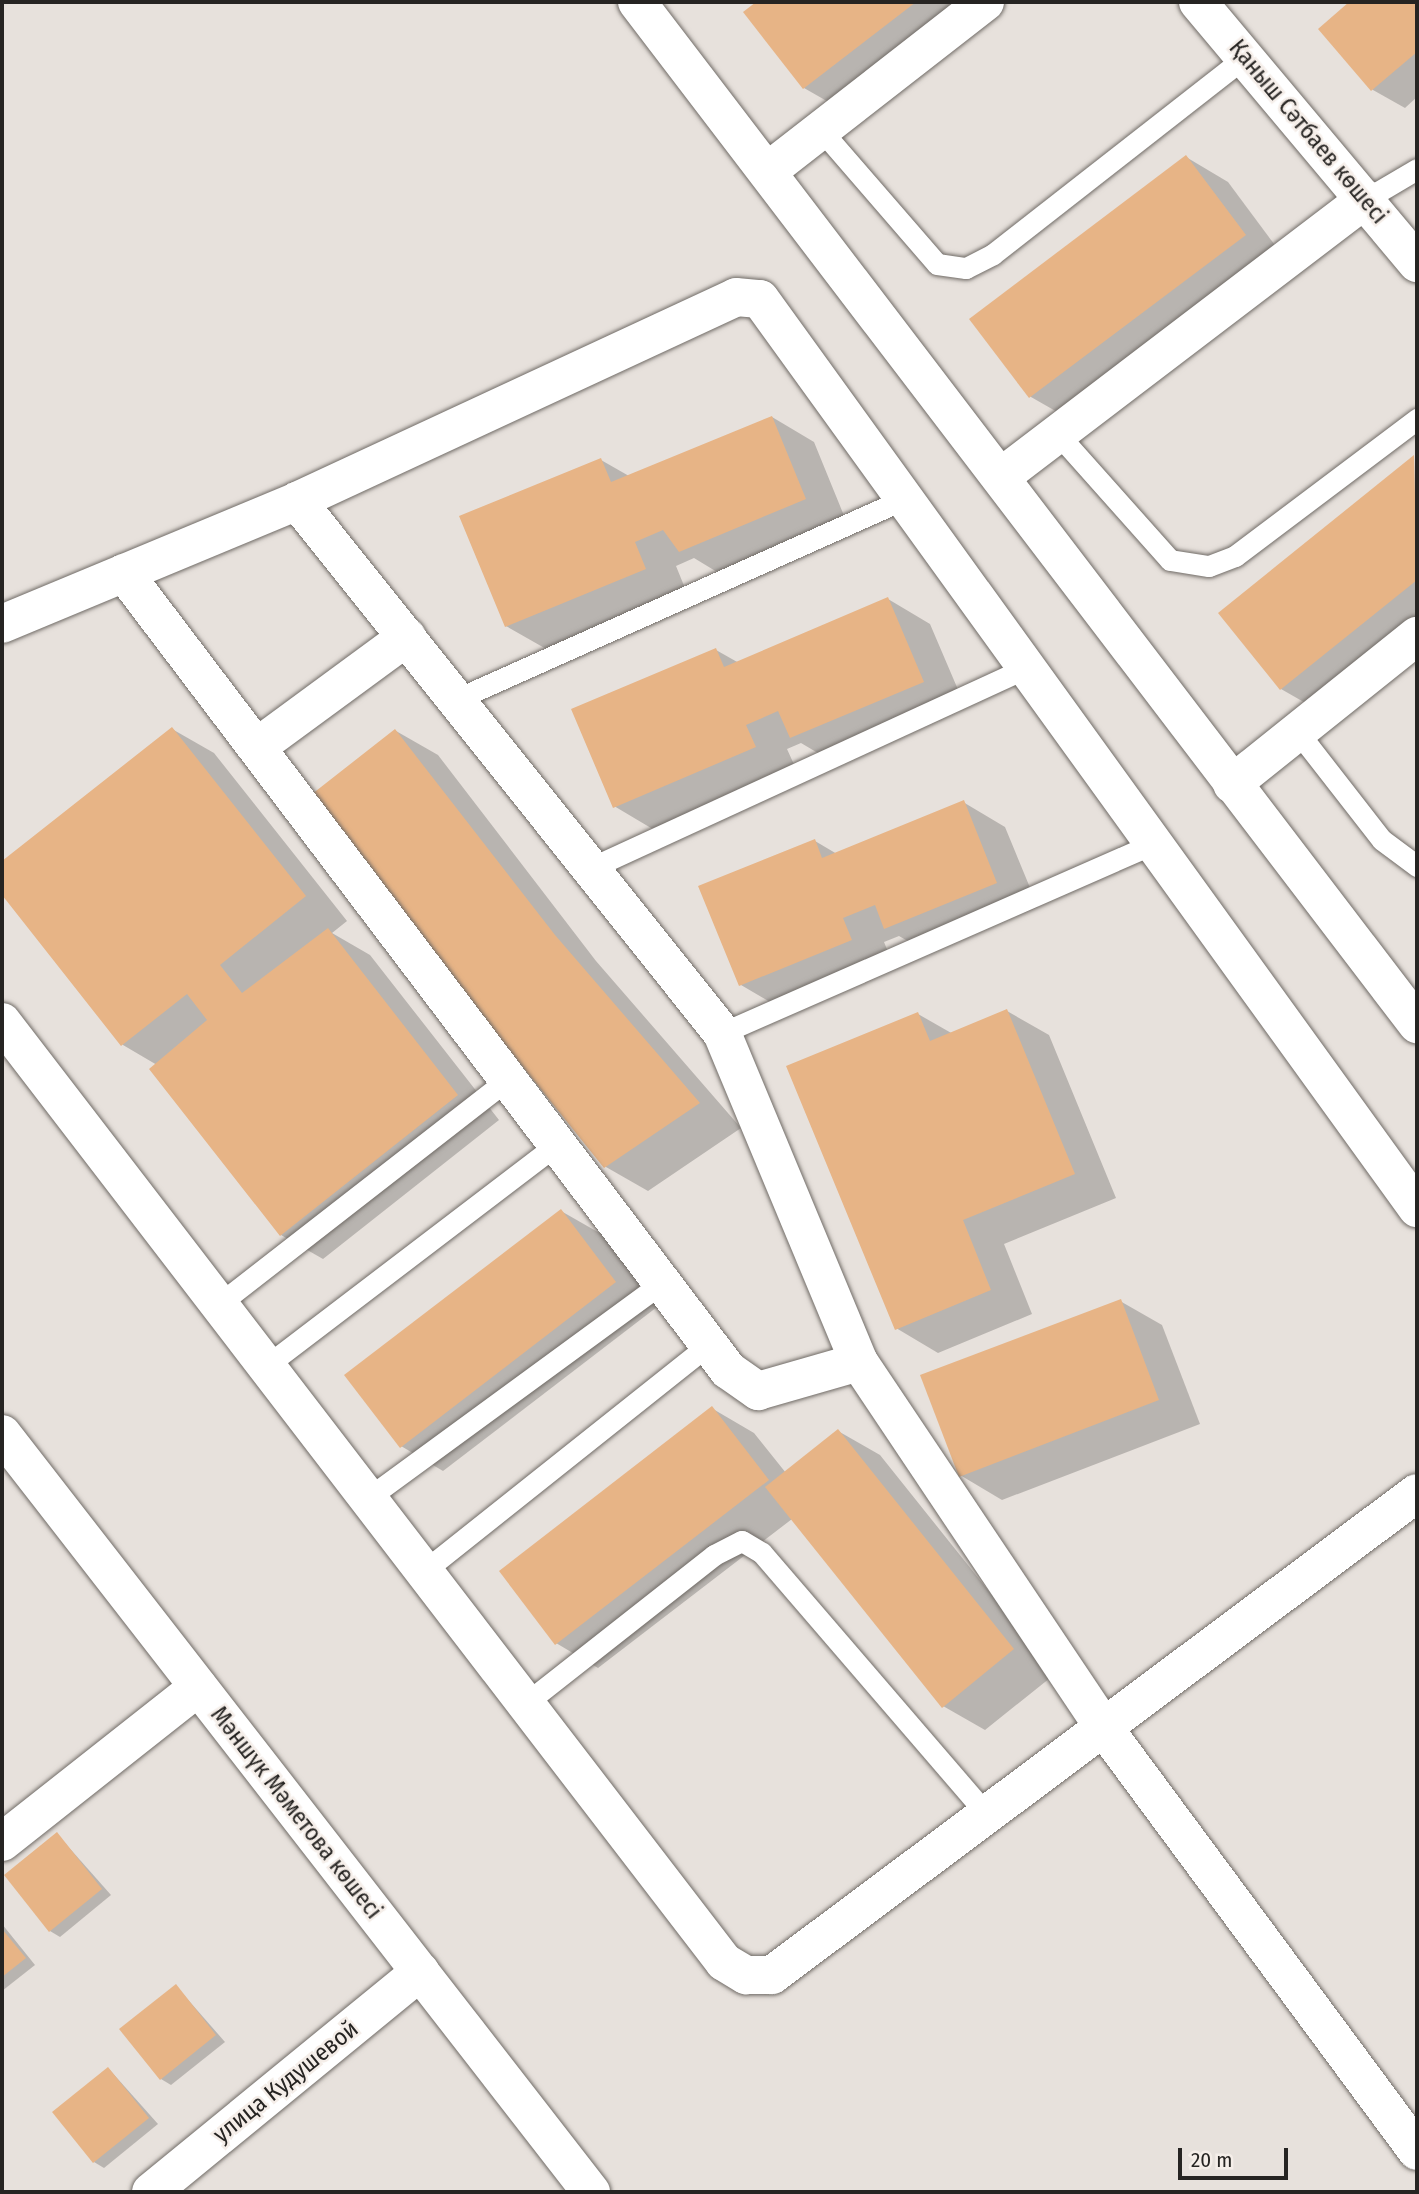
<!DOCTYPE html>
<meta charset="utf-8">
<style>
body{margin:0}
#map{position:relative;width:1419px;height:2194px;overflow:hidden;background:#e7e1dc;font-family:"Fira Sans Condensed",sans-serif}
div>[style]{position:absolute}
.shadow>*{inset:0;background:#0003}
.building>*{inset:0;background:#e7b486}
.roads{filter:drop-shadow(0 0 2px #706b66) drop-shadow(0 0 2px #706b66)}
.service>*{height:21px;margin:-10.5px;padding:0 10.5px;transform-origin:10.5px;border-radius:10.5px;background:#fff}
.minor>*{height:38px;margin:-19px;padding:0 19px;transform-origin:19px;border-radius:19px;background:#fff}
span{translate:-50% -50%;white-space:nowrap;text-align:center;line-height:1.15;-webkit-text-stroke:5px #f5eee9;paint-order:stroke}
.street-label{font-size:24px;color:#262422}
.frame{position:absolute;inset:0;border:4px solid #262422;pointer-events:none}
.scale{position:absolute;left:1178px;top:2148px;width:110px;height:32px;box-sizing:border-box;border:4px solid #262422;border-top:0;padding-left:9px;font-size:21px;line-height:24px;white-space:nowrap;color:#262422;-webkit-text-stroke:5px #f5eee9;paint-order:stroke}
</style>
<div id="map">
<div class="shadow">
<div style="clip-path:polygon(759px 2px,989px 2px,846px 112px,804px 88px,745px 12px)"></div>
<div style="clip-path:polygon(1352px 2px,1417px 2px,1417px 97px,1405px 108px,1373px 90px,1320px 29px)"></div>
<div style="clip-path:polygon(1186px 157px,1228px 182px,1286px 260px,1073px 421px,1031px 397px,972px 319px)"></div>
<div style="clip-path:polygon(772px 417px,814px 442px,847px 523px,722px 575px,694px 558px,676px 566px,687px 593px,548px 650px,506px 626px,601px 460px,629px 476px)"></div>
<div style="clip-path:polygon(1414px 457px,1417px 637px,1323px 713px,1281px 689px,1220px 614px)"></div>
<div style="clip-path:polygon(888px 599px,930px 624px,965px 706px,833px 762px,801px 743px,787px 749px,797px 771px,656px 831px,614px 806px,716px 650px,739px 663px)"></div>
<div style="clip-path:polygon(172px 729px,214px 753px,347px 921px,332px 933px,370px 955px,499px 1120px,323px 1259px,281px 1235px,157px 1065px,123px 1045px,2px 892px,2px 863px)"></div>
<div style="clip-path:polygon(396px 731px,438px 755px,596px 961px,741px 1128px,648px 1191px,606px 1167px,309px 798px)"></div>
<div style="clip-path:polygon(963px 802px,1005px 827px,1038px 907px,927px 952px,899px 936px,884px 942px,893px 964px,782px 1009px,741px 985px,815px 841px,837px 854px)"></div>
<div style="clip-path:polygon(1007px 1011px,1049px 1035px,1116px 1198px,1004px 1244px,1032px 1314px,938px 1353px,896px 1328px,918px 1014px,953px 1034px)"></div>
<div style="clip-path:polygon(561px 1211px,603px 1235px,657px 1307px,443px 1471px,401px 1446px)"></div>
<div style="clip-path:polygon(1120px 1301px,1162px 1325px,1200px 1424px,1002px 1500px,960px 1475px)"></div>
<div style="clip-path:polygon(713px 1409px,754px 1433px,786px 1473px,838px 1431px,880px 1455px,1055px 1674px,985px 1730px,943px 1706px,792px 1519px,598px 1668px,556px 1643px)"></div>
<div style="clip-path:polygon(57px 1834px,111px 1895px,60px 1937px,50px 1931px)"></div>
<div style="clip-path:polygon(2px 1924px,35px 1965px,2px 1991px)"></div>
<div style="clip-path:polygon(176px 1986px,225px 2042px,171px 2085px,161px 2079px)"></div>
<div style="clip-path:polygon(109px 2069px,158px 2124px,104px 2168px,94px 2162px)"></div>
</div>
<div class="building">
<div style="clip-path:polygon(756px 2px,916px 2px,803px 89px,743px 12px)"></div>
<div style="clip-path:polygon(1349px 2px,1417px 3px,1417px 52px,1371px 91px,1318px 29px)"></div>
<div style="clip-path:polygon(1186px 155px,1246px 235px,1029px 398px,969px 319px)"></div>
<div style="clip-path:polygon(772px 416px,806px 499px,679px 552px,663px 530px,635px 542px,646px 569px,505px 627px,459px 516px,601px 458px,611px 482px)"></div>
<div style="clip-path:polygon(1414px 455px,1417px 580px,1280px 690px,1218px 613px)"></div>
<div style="clip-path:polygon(888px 597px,924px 682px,790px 738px,778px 711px,746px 725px,756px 747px,613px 808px,571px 709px,716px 648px,724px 667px)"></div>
<div style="clip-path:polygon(172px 727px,306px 896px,220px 965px,242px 993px,328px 928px,458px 1095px,280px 1236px,149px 1069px,207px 1020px,187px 994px,121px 1046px,2px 895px,2px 861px)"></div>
<div style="clip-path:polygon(395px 729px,555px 935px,700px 1103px,604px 1168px,307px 798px)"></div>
<div style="clip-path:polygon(964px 800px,997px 883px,884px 929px,875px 905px,843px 918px,852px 940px,739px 986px,698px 886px,815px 839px,822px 858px)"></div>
<div style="clip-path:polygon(1007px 1009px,1075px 1174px,963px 1220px,991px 1290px,895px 1330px,786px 1066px,918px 1012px,930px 1041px)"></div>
<div style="clip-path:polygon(561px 1209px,616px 1282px,400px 1448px,344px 1375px)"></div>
<div style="clip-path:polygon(1121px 1299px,1159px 1400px,959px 1477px,920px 1375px)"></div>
<div style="clip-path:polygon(712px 1406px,769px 1480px,555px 1645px,499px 1571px)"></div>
<div style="clip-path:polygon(838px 1429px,1014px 1649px,942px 1708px,765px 1487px)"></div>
<div style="clip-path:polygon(57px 1832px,102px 1889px,49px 1932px,4px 1875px)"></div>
<div style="clip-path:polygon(2px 1929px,26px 1958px,2px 1977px)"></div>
<div style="clip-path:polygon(176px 1984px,216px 2035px,160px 2080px,119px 2029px)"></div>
<div style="clip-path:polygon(108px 2067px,149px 2118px,93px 2163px,52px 2112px)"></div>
</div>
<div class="roads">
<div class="service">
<div style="left:821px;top:130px;width:177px;rotate:49.1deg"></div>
<div style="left:937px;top:264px;width:29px;rotate:8deg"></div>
<div style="left:966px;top:268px;width:30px;rotate:-27deg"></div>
<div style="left:993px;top:254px;width:320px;rotate:-38deg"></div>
<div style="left:1366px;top:199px;width:59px;rotate:-30.5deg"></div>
<div style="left:1056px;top:432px;width:171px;rotate:48.3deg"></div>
<div style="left:1170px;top:560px;width:39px;rotate:9deg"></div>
<div style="left:1209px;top:566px;width:28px;rotate:-21deg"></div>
<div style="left:1235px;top:556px;width:228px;rotate:-37deg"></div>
<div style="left:457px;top:699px;width:493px;rotate:-24.1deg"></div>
<div style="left:1297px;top:731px;width:138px;rotate:52.1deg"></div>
<div style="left:1382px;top:840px;width:44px;rotate:36.6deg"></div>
<div style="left:593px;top:867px;width:479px;rotate:-24.7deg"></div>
<div style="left:722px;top:1033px;width:473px;rotate:-23.7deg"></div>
<div style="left:219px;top:1304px;width:366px;rotate:-37.9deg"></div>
<div style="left:266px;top:1366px;width:366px;rotate:-37.3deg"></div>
<div style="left:368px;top:1498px;width:364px;rotate:-36.2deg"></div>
<div style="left:424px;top:1571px;width:364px;rotate:-38.5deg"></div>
<div style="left:526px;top:1703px;width:239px;rotate:-38.2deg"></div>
<div style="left:714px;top:1555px;width:31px;rotate:-27deg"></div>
<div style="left:742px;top:1541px;width:23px;rotate:31deg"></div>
<div style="left:762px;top:1553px;width:345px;rotate:49.3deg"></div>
</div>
<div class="minor">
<div style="left:637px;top:2px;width:1286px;rotate:52.65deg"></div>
<div style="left:1198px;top:2px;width:341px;rotate:50deg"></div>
<div style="left:768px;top:171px;width:275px;rotate:-37.9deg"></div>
<div style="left:1002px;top:476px;width:457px;rotate:-37.3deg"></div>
<div style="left:297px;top:501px;width:681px;rotate:51.38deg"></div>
<div style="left:722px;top:1033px;width:356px;rotate:67.4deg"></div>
<div style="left:859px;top:1362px;width:440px;rotate:56.2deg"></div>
<div style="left:1104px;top:1728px;width:526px;rotate:53.5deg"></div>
<div style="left:124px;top:573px;width:1000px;rotate:52.84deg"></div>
<div style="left:728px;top:1370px;width:37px;rotate:35deg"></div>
<div style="left:758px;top:1391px;width:105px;rotate:-16deg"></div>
<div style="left:2px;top:624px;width:320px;rotate:-22.6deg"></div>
<div style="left:297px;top:501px;width:484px;rotate:-24.9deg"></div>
<div style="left:736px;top:297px;width:24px;rotate:5deg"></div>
<div style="left:760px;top:299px;width:1122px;rotate:54.14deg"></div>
<div style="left:257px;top:747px;width:186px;rotate:-36.3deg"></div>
<div style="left:1232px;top:784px;width:237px;rotate:-38.7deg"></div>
<div style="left:2px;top:1022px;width:1185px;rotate:52.47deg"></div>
<div style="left:724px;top:1962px;width:26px;rotate:31deg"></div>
<div style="left:746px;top:1975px;width:26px"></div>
<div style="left:772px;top:1975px;width:805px;rotate:-36.77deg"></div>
<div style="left:2px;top:1434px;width:960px;rotate:52.15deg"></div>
<div style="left:2px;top:1842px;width:250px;rotate:-38.3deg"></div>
<div style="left:151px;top:2192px;width:348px;rotate:-39.3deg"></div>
</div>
</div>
<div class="street-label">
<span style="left:1308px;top:132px;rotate:50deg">Қаныш Сәтбаев көшесі</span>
<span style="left:296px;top:1813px;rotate:52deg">Мәншүк Мәметова көшесі</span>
<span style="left:286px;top:2082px;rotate:-39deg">улица Кудушевой</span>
</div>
<div class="frame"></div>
<div class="scale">20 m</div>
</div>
